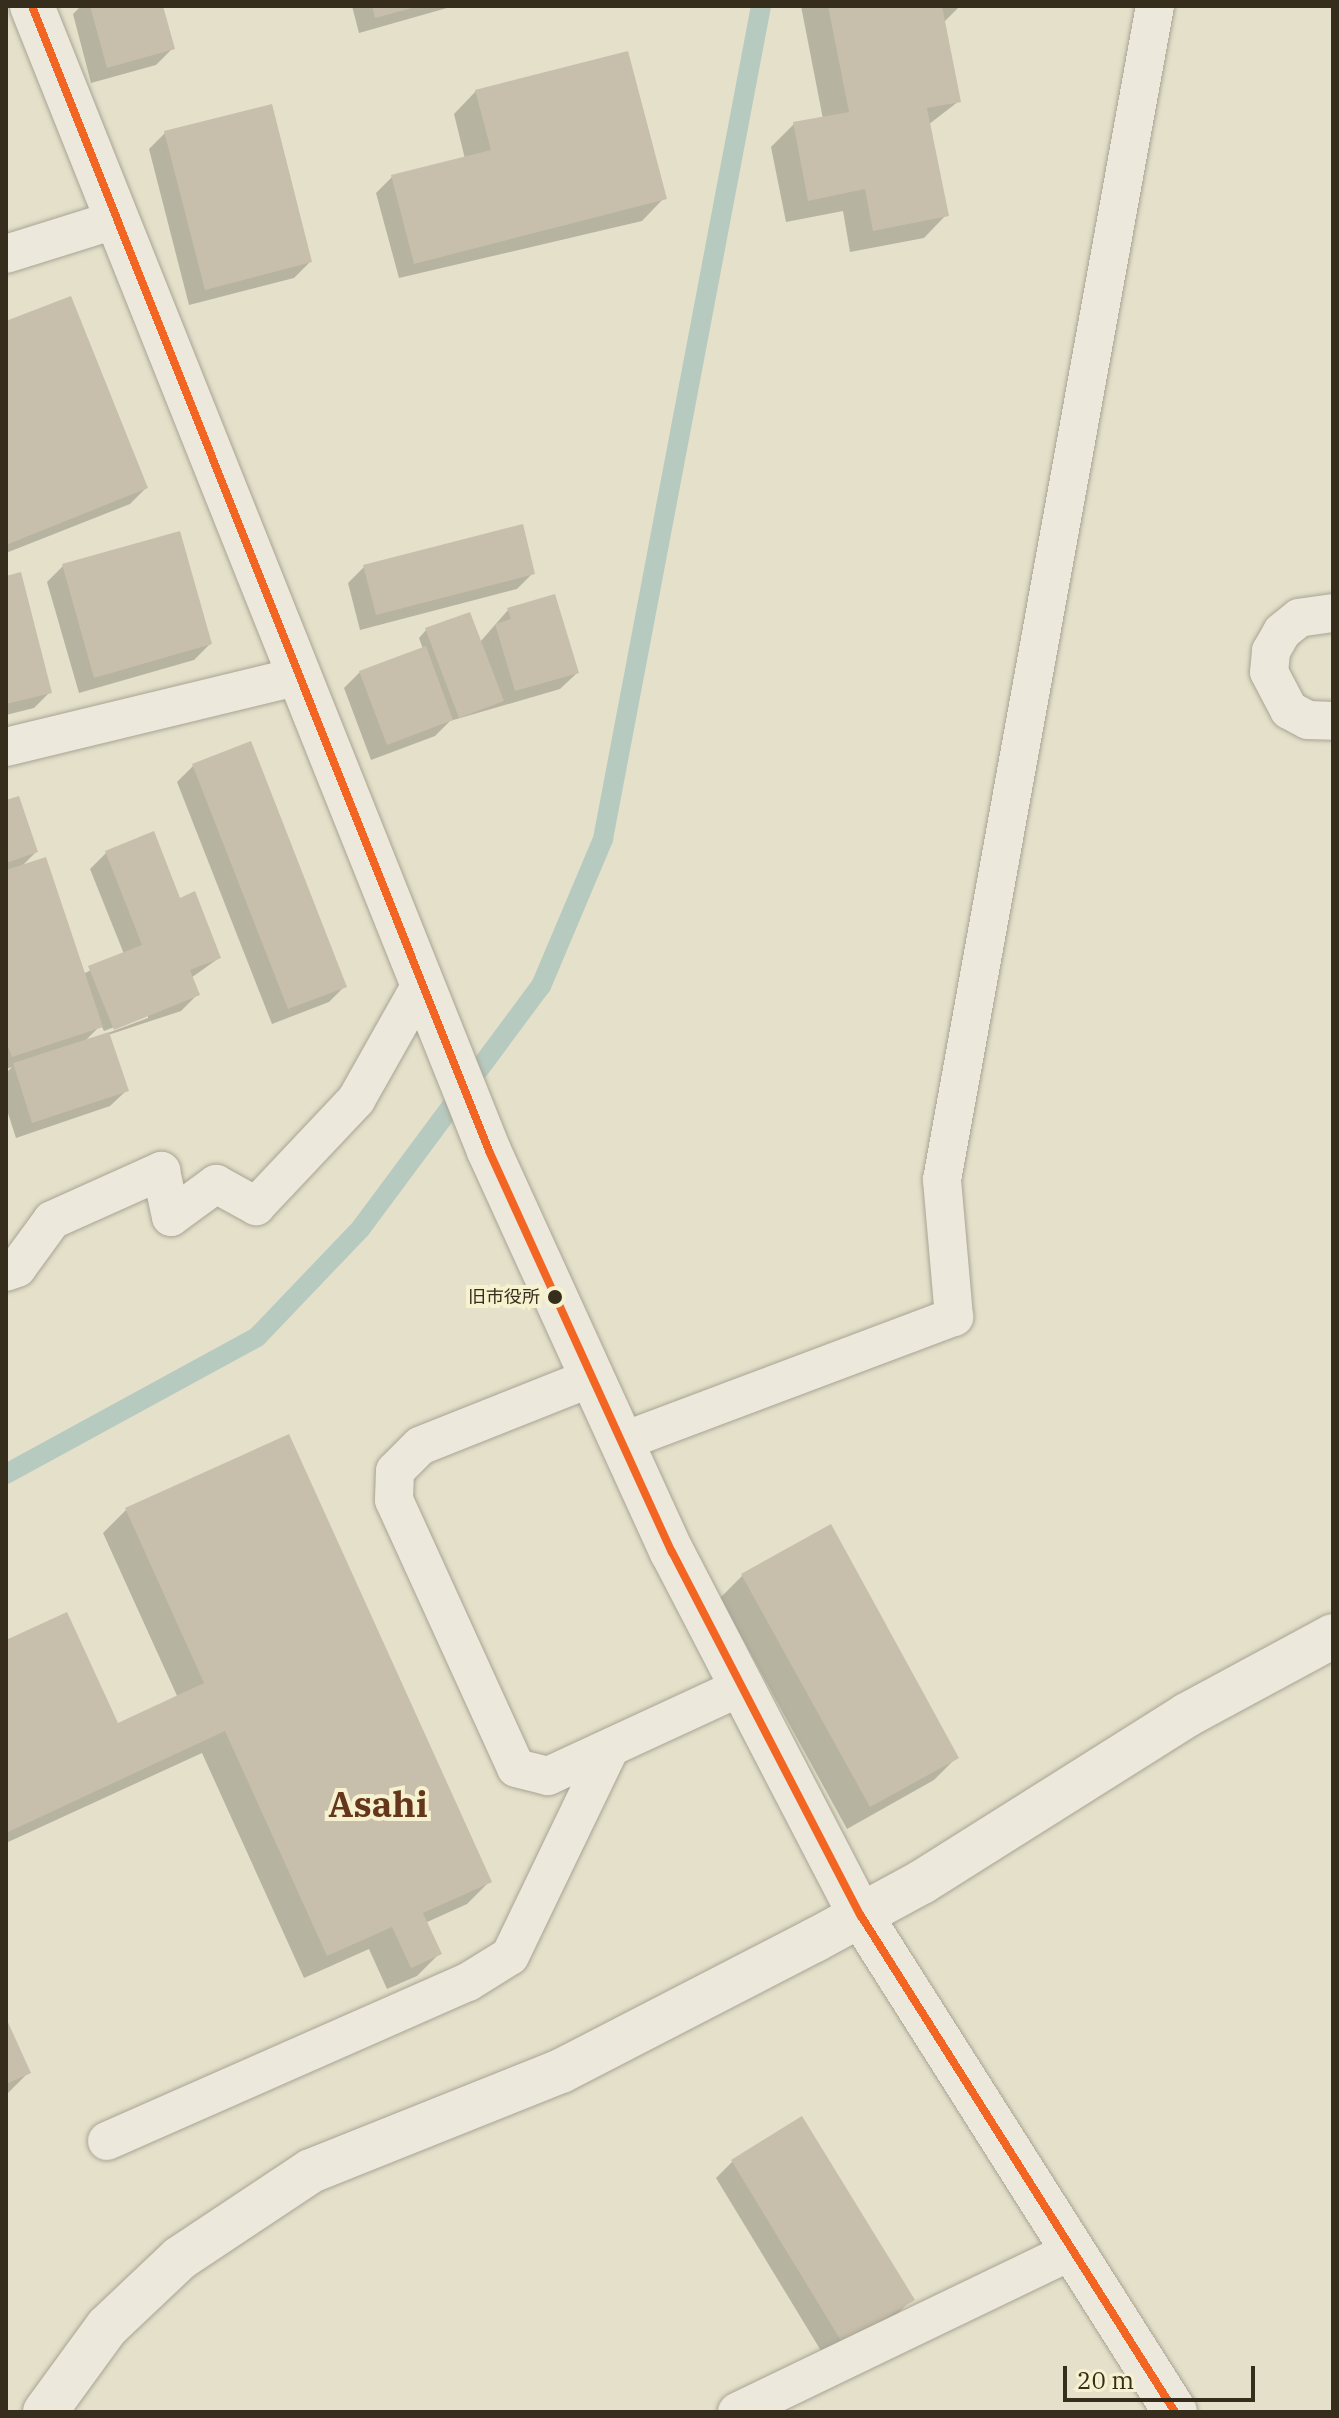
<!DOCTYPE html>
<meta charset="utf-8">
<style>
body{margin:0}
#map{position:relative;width:1339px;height:2418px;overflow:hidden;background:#e4e0ca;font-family:"IBM Plex Serif","Noto Sans JP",serif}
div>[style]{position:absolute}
.shadow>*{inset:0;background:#0003}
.stream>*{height:20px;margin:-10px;padding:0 10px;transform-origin:10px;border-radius:10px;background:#b6cac0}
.building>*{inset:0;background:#c7beab}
.roads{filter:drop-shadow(0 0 2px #a9a494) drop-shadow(0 0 2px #a9a494)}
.service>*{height:38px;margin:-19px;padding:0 19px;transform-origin:19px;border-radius:19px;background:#ece9dc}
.minor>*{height:44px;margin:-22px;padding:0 22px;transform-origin:22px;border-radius:22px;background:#ece9dc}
.tertiary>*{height:44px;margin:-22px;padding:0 22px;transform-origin:22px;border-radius:22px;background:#ece9dc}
.bus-1>*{height:8px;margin:-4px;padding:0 4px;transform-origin:4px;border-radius:4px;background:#f26522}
.dots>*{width:22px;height:22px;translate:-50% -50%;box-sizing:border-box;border:4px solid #f6f1cf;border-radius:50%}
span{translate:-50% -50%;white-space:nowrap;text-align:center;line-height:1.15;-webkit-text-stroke:8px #f6f1cf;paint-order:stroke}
.bus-label{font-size:18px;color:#372d1c}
.right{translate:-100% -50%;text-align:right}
.town-label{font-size:36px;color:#64361b;font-weight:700}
.frame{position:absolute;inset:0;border:8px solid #372d1c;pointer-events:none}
.scale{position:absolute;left:1063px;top:2366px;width:192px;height:36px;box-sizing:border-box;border:4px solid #372d1c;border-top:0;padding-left:10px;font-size:24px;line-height:28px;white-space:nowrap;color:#372d1c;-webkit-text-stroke:6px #f6f1cf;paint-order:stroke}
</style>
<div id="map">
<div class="shadow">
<div style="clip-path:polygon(81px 6px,161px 6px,172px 49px,156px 65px,91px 83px,73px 14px)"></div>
<div style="clip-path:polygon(352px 6px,454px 6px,359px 33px)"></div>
<div style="clip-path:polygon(801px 6px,960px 6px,943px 23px,959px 101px,928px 125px,946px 215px,924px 238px,850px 252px,843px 211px,786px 222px,771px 147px,794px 124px,823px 119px)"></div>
<div style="clip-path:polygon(476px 91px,664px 198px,642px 221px,399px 278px,376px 193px,392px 177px,465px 159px,454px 114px)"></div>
<div style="clip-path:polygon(165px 133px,310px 262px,294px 278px,189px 305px,149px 149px)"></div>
<div style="clip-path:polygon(6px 323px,146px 488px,130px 504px,6px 553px)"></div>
<div style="clip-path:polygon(63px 566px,210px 644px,194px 660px,79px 693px,47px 582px)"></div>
<div style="clip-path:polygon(364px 567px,533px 573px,517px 589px,360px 630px,348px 583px)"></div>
<div style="clip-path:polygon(6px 578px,50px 692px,34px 708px,6px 715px)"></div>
<div style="clip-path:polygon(508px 610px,577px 673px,560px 689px,450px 721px,435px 736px,371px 760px,344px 688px,360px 672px,423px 649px,419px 638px,426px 630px,480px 642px)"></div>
<div style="clip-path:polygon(193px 766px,345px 986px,329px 1002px,272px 1024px,177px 782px)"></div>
<div style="clip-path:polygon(evenodd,6px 802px,36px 852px,20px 868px,83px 974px,124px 954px,90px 869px,106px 853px,179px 900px,219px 958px,191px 978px,197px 995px,181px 1011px,108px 1035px,127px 1090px,110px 1106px,16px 1138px,6px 1107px,6px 1073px,12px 1067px,6px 1069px,6px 802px,148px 1014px,148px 1018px,84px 1042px,101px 1025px,104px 1031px,148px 1014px)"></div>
<div style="clip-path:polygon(288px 1437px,490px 1881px,467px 1904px,425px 1923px,439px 1954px,417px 1976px,387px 1989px,369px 1949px,304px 1978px,202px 1753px,6px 1843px,6px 1642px,117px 1726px,178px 1698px,103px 1533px,126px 1510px)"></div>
<div style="clip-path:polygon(743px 1575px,957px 1757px,934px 1780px,847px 1829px,720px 1598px)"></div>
<div style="clip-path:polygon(6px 2023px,29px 2072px,6px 2095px)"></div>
<div style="clip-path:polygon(802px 2119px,912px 2299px,896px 2315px,826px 2359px,716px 2178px,732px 2162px)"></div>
</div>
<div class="stream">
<div style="left:6px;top:1474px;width:286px;rotate:-28.6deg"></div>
<div style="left:257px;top:1337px;width:151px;rotate:-46.3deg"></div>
<div style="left:361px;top:1228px;width:302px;rotate:-53.4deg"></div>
<div style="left:541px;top:986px;width:160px;rotate:-67.1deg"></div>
<div style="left:603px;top:839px;width:848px;rotate:-79.26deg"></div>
</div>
<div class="building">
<div style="clip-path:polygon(90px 6px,163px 6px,175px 49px,107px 68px)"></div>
<div style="clip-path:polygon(372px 6px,416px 6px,416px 7px,375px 18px)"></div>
<div style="clip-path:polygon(828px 6px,942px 6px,961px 102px,927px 108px,949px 216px,873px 231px,865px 189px,808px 201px,793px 122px,849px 112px)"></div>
<div style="clip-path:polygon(628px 51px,667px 199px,414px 264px,391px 175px,491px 150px,475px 90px)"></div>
<div style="clip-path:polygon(272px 104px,312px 262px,205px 290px,164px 131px)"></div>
<div style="clip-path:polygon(71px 296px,148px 488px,6px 545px,6px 321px)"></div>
<div style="clip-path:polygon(523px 524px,535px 574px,376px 615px,363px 565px)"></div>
<div style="clip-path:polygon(180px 531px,212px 644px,94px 678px,62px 564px)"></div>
<div style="clip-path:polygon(21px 572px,52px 693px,6px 704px,6px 576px)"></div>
<div style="clip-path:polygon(555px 594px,579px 673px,515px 691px,495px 624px,511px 619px,507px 608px)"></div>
<div style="clip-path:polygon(470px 612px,504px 701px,459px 718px,425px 628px)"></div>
<div style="clip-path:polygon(426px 646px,453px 720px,387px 745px,359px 671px)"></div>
<div style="clip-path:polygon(251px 741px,347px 987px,288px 1009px,192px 764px)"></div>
<div style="clip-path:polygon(19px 796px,38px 852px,6px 863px,6px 800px)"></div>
<div style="clip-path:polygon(154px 831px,180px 898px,195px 891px,221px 958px,190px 970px,200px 995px,114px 1030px,88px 966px,142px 945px,105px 851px)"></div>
<div style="clip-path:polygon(46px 857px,103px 1027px,12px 1057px,6px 1041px,6px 870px)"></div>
<div style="clip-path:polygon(109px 1032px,129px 1091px,32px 1123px,13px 1063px)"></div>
<div style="clip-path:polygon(289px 1434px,492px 1882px,423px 1913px,442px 1954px,411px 1968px,392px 1927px,327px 1956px,225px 1731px,6px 1833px,6px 1640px,67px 1612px,118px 1723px,204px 1683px,125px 1508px)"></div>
<div style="clip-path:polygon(831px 1524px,959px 1758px,870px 1807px,741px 1574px)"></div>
<div style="clip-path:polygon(6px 2018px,31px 2073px,6px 2084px)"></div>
<div style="clip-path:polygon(802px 2116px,915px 2300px,843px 2344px,731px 2160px)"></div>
</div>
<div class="roads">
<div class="service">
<div style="left:6px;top:254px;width:117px;rotate:-17.4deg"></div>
<div style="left:1333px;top:613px;width:34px;rotate:172deg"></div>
<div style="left:1299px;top:618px;width:22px;rotate:141deg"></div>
<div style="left:1282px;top:632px;width:22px;rotate:120deg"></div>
<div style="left:1271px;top:651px;width:21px;rotate:95deg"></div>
<div style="left:1269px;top:672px;width:43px;rotate:62.2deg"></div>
<div style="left:1289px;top:710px;width:21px;rotate:28deg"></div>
<div style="left:1308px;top:720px;width:25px;rotate:2deg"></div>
<div style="left:6px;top:747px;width:302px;rotate:-13.6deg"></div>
<div style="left:6px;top:1272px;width:12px;rotate:-20deg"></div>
<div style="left:17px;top:1268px;width:59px;rotate:-53.9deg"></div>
<div style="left:52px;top:1220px;width:120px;rotate:-24.2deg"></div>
<div style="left:161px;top:1171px;width:47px;rotate:77.7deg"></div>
<div style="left:171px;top:1217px;width:56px;rotate:-36.3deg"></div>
<div style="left:216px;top:1184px;width:46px;rotate:28.8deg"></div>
<div style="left:256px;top:1206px;width:146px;rotate:-46.7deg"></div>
<div style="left:356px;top:1100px;width:134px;rotate:-60.6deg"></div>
<div style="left:593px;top:1377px;width:186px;rotate:158.3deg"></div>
<div style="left:420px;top:1446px;width:35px;rotate:135deg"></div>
<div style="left:395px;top:1471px;width:29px;rotate:92deg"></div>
<div style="left:394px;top:1500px;width:294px;rotate:65.5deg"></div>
<div style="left:516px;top:1768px;width:33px;rotate:14deg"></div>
<div style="left:548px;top:1776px;width:213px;rotate:-24.8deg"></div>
<div style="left:621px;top:1442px;width:356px;rotate:-20.6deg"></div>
<div style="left:954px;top:1317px;width:138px;rotate:-95deg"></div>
<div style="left:942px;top:1180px;width:1193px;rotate:-79.72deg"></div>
<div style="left:107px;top:2141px;width:394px;rotate:-23.8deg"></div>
<div style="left:468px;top:1982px;width:49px;rotate:-31.8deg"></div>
<div style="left:510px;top:1956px;width:231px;rotate:-64.3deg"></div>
<div style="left:737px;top:2412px;width:369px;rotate:-25.7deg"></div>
</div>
<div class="minor">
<div style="left:45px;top:2412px;width:105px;rotate:-53.9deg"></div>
<div style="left:107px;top:2327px;width:100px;rotate:-43.4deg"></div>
<div style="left:180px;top:2258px;width:157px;rotate:-33.6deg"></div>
<div style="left:311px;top:2171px;width:269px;rotate:-21.8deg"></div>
<div style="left:561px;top:2071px;width:286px;rotate:-27.3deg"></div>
<div style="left:815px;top:1940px;width:122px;rotate:-28.5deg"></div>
<div style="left:922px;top:1882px;width:313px;rotate:-32.2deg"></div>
<div style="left:1187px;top:1715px;width:166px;rotate:-28.4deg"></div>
</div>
<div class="tertiary">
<div style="left:32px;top:6px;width:1233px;rotate:68.24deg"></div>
<div style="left:489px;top:1151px;width:441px;rotate:65.5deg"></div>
<div style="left:672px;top:1552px;width:410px;rotate:62.6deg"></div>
<div style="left:861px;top:1916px;width:587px;rotate:57.66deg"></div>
</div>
</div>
<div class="bus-1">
<div style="left:32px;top:6px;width:1233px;rotate:68.24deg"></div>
<div style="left:489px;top:1151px;width:441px;rotate:65.5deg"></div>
<div style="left:672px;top:1552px;width:410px;rotate:62.6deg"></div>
<div style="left:861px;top:1916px;width:587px;rotate:57.66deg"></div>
</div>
<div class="dots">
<div style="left:555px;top:1297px;background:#372d1c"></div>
</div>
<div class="bus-label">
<span class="right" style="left:540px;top:1297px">旧市役所</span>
</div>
<div class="town-label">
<span style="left:378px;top:1804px">Asahi</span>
</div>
<div class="frame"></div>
<div class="scale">20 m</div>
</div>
